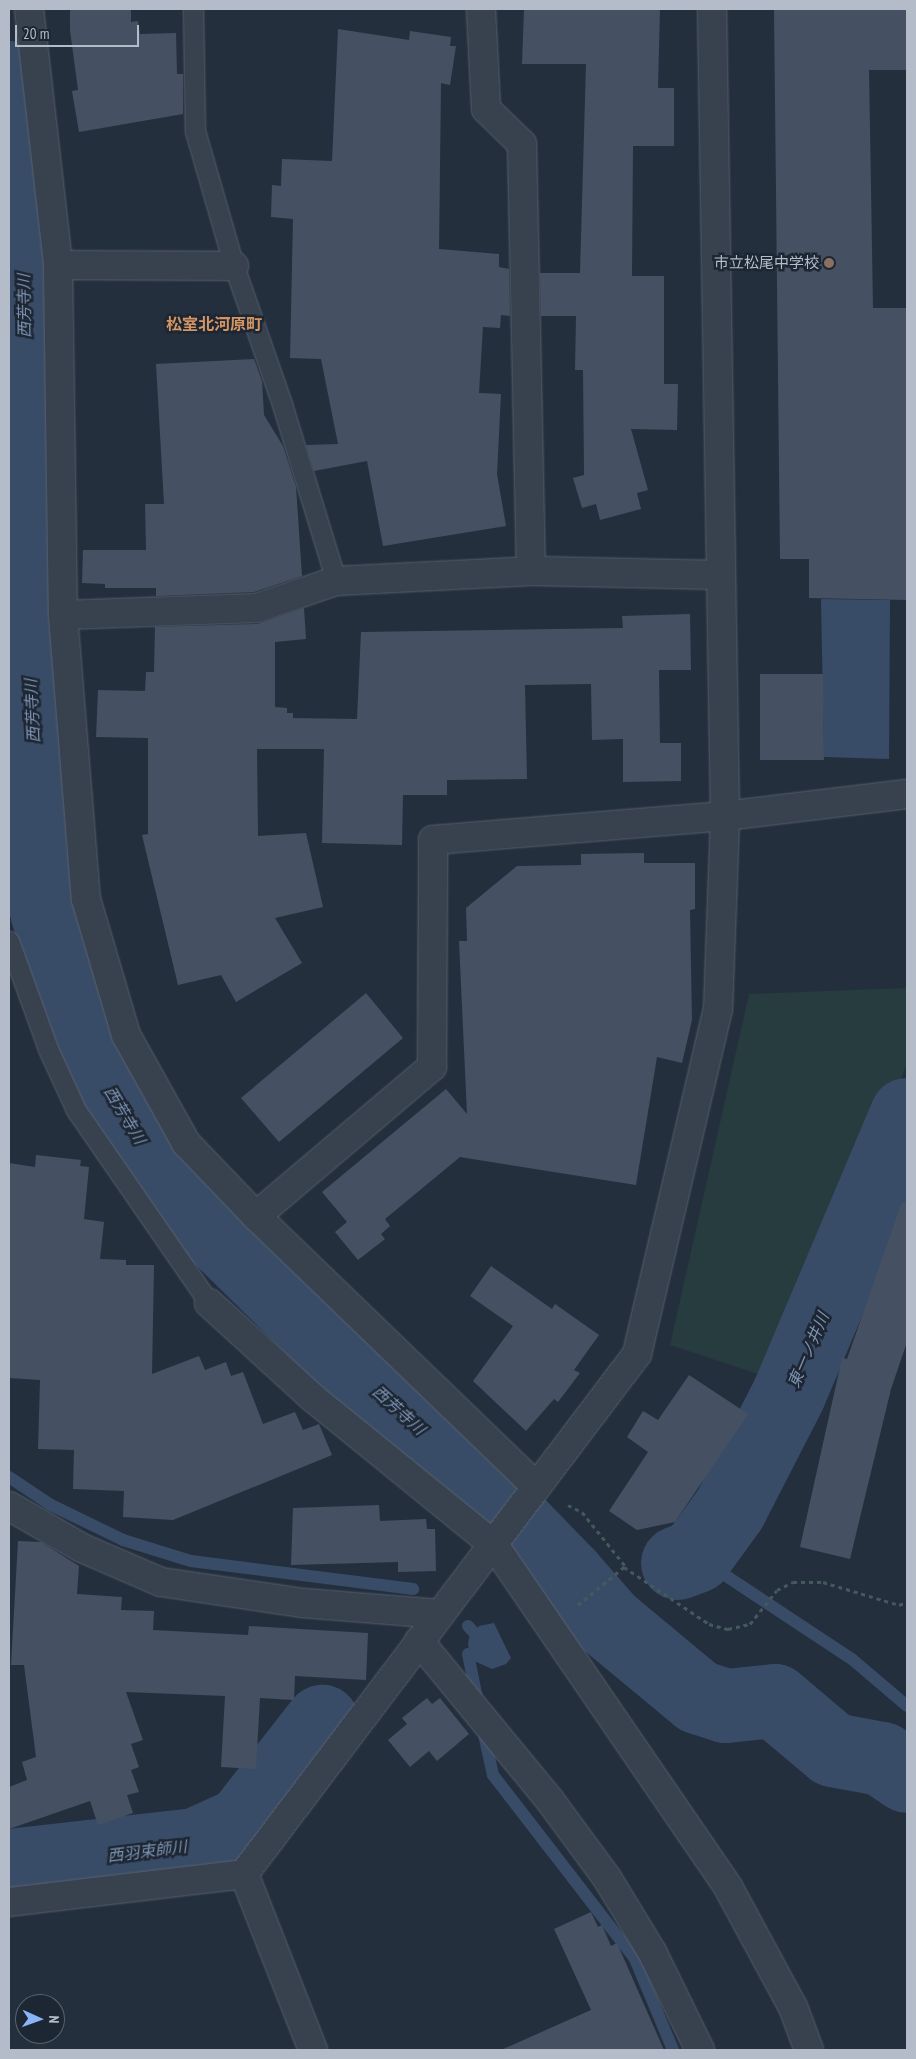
<!DOCTYPE html>
<meta charset="utf-8">
<style>
body{margin:0}
#map{position:relative;width:916px;height:2059px;overflow:hidden;background:#242f3e;font-family:"PT Sans Narrow","Noto Sans JP",sans-serif}
div>[style]{position:absolute}
.green>*{inset:0;background:#263c3f}
.water>*{inset:0;background:#394c67}
.stream>*{height:12px;margin:-6px;padding:0 6px;transform-origin:6px;border-radius:6px;background:#394c67}
.river>*{height:74px;margin:-37px;padding:0 37px;transform-origin:37px;border-radius:37px;background:#394c67}
.building>*{inset:0;background:#455162}
.path>*{height:3px;margin-top:-1.5px;transform-origin:0;background:repeating-linear-gradient(90deg,#44595c 0 4px,transparent 0 8px)}
.roads{filter:drop-shadow(0 0 1px #565f6c) drop-shadow(0 0 1px #565f6c)}
.service>*{height:19px;margin:-9.5px;padding:0 9.5px;transform-origin:9.5px;border-radius:9.5px;background:#38414e}
.minor>*{height:28px;margin:-14px;padding:0 14px;transform-origin:14px;border-radius:14px;background:#38414e}
.tertiary>*{height:28px;margin:-14px;padding:0 14px;transform-origin:14px;border-radius:14px;background:#38414e}
.dots>*{width:14px;height:14px;translate:-50% -50%;box-sizing:border-box;border:2px solid #1d2633;border-radius:50%}
span{translate:-50% -50%;white-space:nowrap;text-align:center;line-height:1.15;-webkit-text-stroke:5px #1d2633;paint-order:stroke}
.poi-label{font-size:15px;color:#b4bcc9}
.right{translate:-100% -50%;text-align:right}
.water-label{font-size:16px;color:#7c92b1;font-style:italic}
.neighbourhood-label{font-size:16px;color:#d59563;font-weight:700}
.frame{position:absolute;inset:0;border:10px solid #b4bcc9;pointer-events:none}
.north{position:absolute;left:15px;top:1994px;width:50px;height:50px;box-sizing:border-box;background:#1d2633;border:1px solid #59626f;border-radius:50%;rotate:92deg;font-size:14px;font-weight:700;line-height:20px;text-align:center;color:#b4bcc9}
.north::after{content:'';display:block;margin:auto;width:18px;height:22px;background:#8ab4f8;clip-path:polygon(50% 0,100% 100%,50% 72%,0 100%)}
.scale{position:absolute;left:15px;top:25px;width:124px;height:22px;box-sizing:border-box;border:2px solid #b4bcc9;border-top:0;padding-left:6px;font-size:15px;line-height:18px;white-space:nowrap;color:#b4bcc9;-webkit-text-stroke:4px #1d2633;paint-order:stroke}
</style>
<div id="map">
<div class="green">
<div style="clip-path:polygon(907px 988px,907px 1064px,845px 1215px,770px 1378px,670px 1345px,749px 994px)"></div>
</div>
<div class="water">
<div style="clip-path:polygon(821px 599px,890px 600px,889px 759px,824px 757px)"></div>
<div style="clip-path:polygon(494px 1623px,511px 1658px,506px 1664px,492px 1669px,472px 1660px,468px 1645px,469px 1638px,479px 1626px)"></div>
</div>
<div class="stream">
<div style="left:9px;top:1477px;width:50px;rotate:33.7deg"></div>
<div style="left:51px;top:1505px;width:80px;rotate:25.9deg"></div>
<div style="left:123px;top:1540px;width:71px;rotate:17.2deg"></div>
<div style="left:191px;top:1561px;width:224px;rotate:7.2deg"></div>
<div style="left:696px;top:1556px;width:188px;rotate:33.5deg"></div>
<div style="left:853px;top:1660px;width:71px;rotate:40.4deg"></div>
<div style="left:468px;top:1626px;width:24px;rotate:48deg"></div>
<div style="left:468px;top:1654px;width:50px;rotate:78.5deg"></div>
<div style="left:483px;top:1730px;width:46px;rotate:77.5deg"></div>
<div style="left:493px;top:1775px;width:232px;rotate:52.3deg"></div>
<div style="left:635px;top:1959px;width:99px;rotate:67.3deg"></div>
</div>
<div class="river">
<div style="left:9px;top:78px;width:77px;rotate:80.3deg"></div>
<div style="left:22px;top:154px;width:487px;rotate:89.2deg"></div>
<div style="left:29px;top:641px;width:189px;rotate:87.3deg"></div>
<div style="left:38px;top:830px;width:81px;rotate:83.7deg"></div>
<div style="left:47px;top:911px;width:80px;rotate:74.1deg"></div>
<div style="left:69px;top:988px;width:113px;rotate:69.3deg"></div>
<div style="left:109px;top:1094px;width:90px;rotate:56.8deg"></div>
<div style="left:158px;top:1169px;width:79px;rotate:48.1deg"></div>
<div style="left:211px;top:1228px;width:198px;rotate:44.6deg"></div>
<div style="left:352px;top:1367px;width:159px;rotate:42.4deg"></div>
<div style="left:469px;top:1474px;width:142px;rotate:45.9deg"></div>
<div style="left:568px;top:1576px;width:62px;rotate:48.9deg"></div>
<div style="left:609px;top:1623px;width:116px;rotate:39.7deg"></div>
<div style="left:698px;top:1697px;width:29px;rotate:18deg"></div>
<div style="left:726px;top:1706px;width:49px;rotate:-5.8deg"></div>
<div style="left:775px;top:1701px;width:76px;rotate:40.2deg"></div>
<div style="left:833px;top:1750px;width:50px;rotate:10.4deg"></div>
<div style="left:882px;top:1759px;width:30px;rotate:34deg"></div>
<div style="left:678px;top:1563px;width:19px;rotate:-21deg"></div>
<div style="left:696px;top:1556px;width:58px;rotate:-54.1deg"></div>
<div style="left:730px;top:1509px;width:129px;rotate:-62.8deg"></div>
<div style="left:789px;top:1394px;width:303px;rotate:-67.1deg"></div>
<div style="left:9px;top:1866px;width:188px;rotate:-6.4deg"></div>
<div style="left:196px;top:1845px;width:51px;rotate:-24.5deg"></div>
<div style="left:242px;top:1824px;width:130px;rotate:-51.9deg"></div>
</div>
<div class="building">
<div style="clip-path:polygon(70px 9px,131px 9px,131px 22px,138px 21px,140px 34px,176px 33px,177px 74px,183px 74px,183px 114px,79px 132px,72px 91px,78px 90px,70px 30px)"></div>
<div style="clip-path:polygon(524px 9px,660px 9px,658px 88px,674px 88px,674px 146px,633px 146px,632px 276px,664px 276px,664px 384px,678px 384px,677px 430px,631px 429px,648px 490px,637px 493px,641px 509px,600px 520px,596px 504px,582px 508px,573px 478px,584px 475px,583px 370px,575px 370px,576px 316px,541px 316px,540px 273px,580px 273px,586px 64px,522px 64px)"></div>
<div style="clip-path:polygon(774px 9px,907px 9px,907px 70px,869px 70px,873px 308px,907px 308px,907px 600px,809px 598px,809px 559px,780px 559px)"></div>
<div style="clip-path:polygon(338px 29px,409px 40px,410px 31px,451px 37px,450px 46px,456px 46px,450px 85px,441px 83px,439px 249px,499px 254px,499px 267px,509px 269px,510px 316px,501px 315px,500px 328px,483px 327px,479px 393px,501px 394px,497px 474px,506px 526px,383px 546px,367px 461px,314px 471px,306px 445px,338px 444px,321px 359px,290px 358px,293px 219px,271px 217px,272px 185px,281px 186px,282px 159px,332px 161px)"></div>
<div style="clip-path:polygon(254px 359px,262px 381px,264px 415px,283px 446px,296px 487px,302px 576px,254px 592px,156px 596px,156px 588px,105px 588px,105px 584px,82px 583px,83px 550px,146px 550px,145px 504px,164px 504px,156px 364px)"></div>
<div style="clip-path:polygon(304px 608px,306px 639px,275px 642px,275px 707px,287px 708px,287px 713px,293px 713px,293px 718px,357px 719px,361px 632px,623px 628px,622px 616px,690px 614px,691px 670px,659px 670px,660px 743px,681px 743px,681px 781px,623px 782px,623px 739px,592px 740px,591px 684px,525px 685px,527px 779px,447px 780px,447px 795px,403px 795px,402px 845px,322px 843px,324px 749px,257px 749px,258px 836px,306px 833px,323px 907px,275px 918px,302px 963px,236px 1002px,221px 975px,178px 985px,142px 835px,148px 834px,148px 738px,96px 737px,98px 690px,145px 691px,146px 672px,154px 672px,155px 627px,258px 624px)"></div>
<div style="clip-path:polygon(760px 674px,823px 674px,824px 760px,760px 760px)"></div>
<div style="clip-path:polygon(644px 853px,644px 863px,695px 863px,695px 909px,690px 910px,692px 1020px,682px 1063px,657px 1057px,636px 1185px,460px 1157px,385px 1219px,390px 1226px,381px 1234px,385px 1239px,358px 1260px,335px 1232px,347px 1222px,322px 1192px,446px 1089px,467px 1114px,459px 941px,467px 941px,466px 908px,517px 866px,581px 865px,581px 854px)"></div>
<div style="clip-path:polygon(366px 993px,403px 1038px,279px 1142px,241px 1098px)"></div>
<div style="clip-path:polygon(36px 1155px,81px 1160px,80px 1166px,89px 1167px,84px 1219px,104px 1222px,100px 1259px,126px 1260px,126px 1265px,154px 1265px,152px 1374px,199px 1356px,205px 1370px,226px 1362px,231px 1376px,243px 1372px,263px 1424px,295px 1412px,303px 1430px,319px 1424px,332px 1455px,173px 1520px,123px 1517px,124px 1491px,73px 1489px,74px 1450px,38px 1449px,40px 1380px,9px 1378px,9px 1163px,35px 1167px)"></div>
<div style="clip-path:polygon(902px 1202px,907px 1203px,907px 1342px,891px 1389px,850px 1559px,800px 1547px,842px 1358px,847px 1359px)"></div>
<div style="clip-path:polygon(491px 1266px,552px 1309px,555px 1304px,599px 1335px,574px 1370px,580px 1373px,558px 1402px,554px 1399px,526px 1431px,473px 1381px,513px 1326px,470px 1296px)"></div>
<div style="clip-path:polygon(689px 1375px,748px 1414px,675px 1522px,637px 1530px,609px 1511px,648px 1452px,627px 1437px,643px 1411px,658px 1420px)"></div>
<div style="clip-path:polygon(379px 1505px,380px 1521px,426px 1519px,427px 1529px,435px 1529px,436px 1571px,398px 1572px,398px 1562px,291px 1565px,293px 1508px)"></div>
<div style="clip-path:polygon(18px 1541px,41px 1542px,79px 1566px,77px 1594px,122px 1597px,121px 1610px,154px 1611px,153px 1630px,248px 1635px,249px 1626px,368px 1633px,366px 1680px,295px 1676px,294px 1700px,260px 1698px,256px 1769px,221px 1767px,225px 1696px,126px 1692px,143px 1740px,131px 1744px,139px 1767px,131px 1770px,139px 1792px,127px 1795px,133px 1813px,98px 1825px,90px 1801px,9px 1829px,9px 1787px,27px 1780px,22px 1762px,36px 1757px,24px 1665px,11px 1665px)"></div>
<div style="clip-path:polygon(427px 1698px,432px 1704px,440px 1698px,469px 1734px,437px 1761px,429px 1751px,410px 1767px,388px 1740px,407px 1724px,402px 1718px)"></div>
<div style="clip-path:polygon(591px 1912px,598px 1927px,602px 1925px,611px 1946px,617px 1943px,664px 2050px,501px 2050px,591px 2010px,554px 1929px)"></div>
</div>
<div class="path">
<div style="left:568px;top:1505px;width:16px;rotate:27deg"></div>
<div style="left:582px;top:1512px;width:70px;rotate:51.3deg"></div>
<div style="left:578px;top:1605px;width:60px;rotate:-39.6deg"></div>
<div style="left:624px;top:1567px;width:102px;rotate:33.8deg"></div>
<div style="left:709px;top:1624px;width:20px;rotate:15deg"></div>
<div style="left:728px;top:1629px;width:23px;rotate:-13deg"></div>
<div style="left:750px;top:1624px;width:43px;rotate:-51.5deg"></div>
<div style="left:777px;top:1590px;width:18px;rotate:-27deg"></div>
<div style="left:793px;top:1582px;width:30px"></div>
<div style="left:823px;top:1582px;width:79px;rotate:16.8deg"></div>
<div style="left:899px;top:1605px;width:9px;rotate:-21deg"></div>
</div>
<div class="roads">
<div class="service">
<div style="left:193px;top:9px;width:122px;rotate:89.1deg"></div>
<div style="left:195px;top:131px;width:141px;rotate:73.9deg"></div>
<div style="left:234px;top:266px;width:146px;rotate:70.8deg"></div>
<div style="left:282px;top:404px;width:185px;rotate:73deg"></div>
<div style="left:9px;top:941px;width:115px;rotate:70.1deg"></div>
<div style="left:48px;top:1049px;width:67px;rotate:65.3deg"></div>
<div style="left:76px;top:1110px;width:234px;rotate:55.4deg"></div>
</div>
<div class="minor">
<div style="left:29px;top:9px;width:258px;rotate:83.5deg"></div>
<div style="left:58px;top:265px;width:350px;rotate:89.2deg"></div>
<div style="left:63px;top:615px;width:285px;rotate:85.4deg"></div>
<div style="left:86px;top:899px;width:142px;rotate:73.6deg"></div>
<div style="left:126px;top:1035px;width:124px;rotate:60.9deg"></div>
<div style="left:186px;top:1143px;width:101px;rotate:46.2deg"></div>
<div style="left:256px;top:1216px;width:390px;rotate:44deg"></div>
<div style="left:481px;top:9px;width:100px;rotate:87.1deg"></div>
<div style="left:486px;top:109px;width:50px;rotate:44.2deg"></div>
<div style="left:522px;top:144px;width:427px;rotate:88.8deg"></div>
<div style="left:58px;top:265px;width:176px;rotate:0.3deg"></div>
<div style="left:63px;top:615px;width:194px;rotate:-2.1deg"></div>
<div style="left:257px;top:608px;width:83px;rotate:-18.9deg"></div>
<div style="left:336px;top:581px;width:195px;rotate:-2.9deg"></div>
<div style="left:531px;top:571px;width:190px;rotate:1.2deg"></div>
<div style="left:256px;top:1216px;width:231px;rotate:-40.3deg"></div>
<div style="left:432px;top:1067px;width:227px;rotate:-89.7deg"></div>
<div style="left:433px;top:840px;width:293px;rotate:-4.7deg"></div>
<div style="left:725px;top:816px;width:183px;rotate:-6.9deg"></div>
<div style="left:209px;top:1303px;width:141px;rotate:42.4deg"></div>
<div style="left:313px;top:1398px;width:233px;rotate:39.1deg"></div>
<div style="left:494px;top:1545px;width:414px;rotate:55.6deg"></div>
<div style="left:728px;top:1887px;width:136px;rotate:61.6deg"></div>
<div style="left:793px;top:2007px;width:46px;rotate:69.6deg"></div>
<div style="left:9px;top:1506px;width:84px;rotate:29.9deg"></div>
<div style="left:82px;top:1548px;width:86px;rotate:23.3deg"></div>
<div style="left:161px;top:1582px;width:144px;rotate:8.4deg"></div>
<div style="left:303px;top:1603px;width:137px;rotate:4.6deg"></div>
<div style="left:419px;top:1641px;width:205px;rotate:50.6deg"></div>
<div style="left:549px;top:1799px;width:98px;rotate:53.7deg"></div>
<div style="left:607px;top:1878px;width:87px;rotate:58.7deg"></div>
<div style="left:652px;top:1952px;width:109px;rotate:63.9deg"></div>
<div style="left:244px;top:1874px;width:189px;rotate:68.6deg"></div>
</div>
<div class="tertiary">
<div style="left:9px;top:1902px;width:237px;rotate:-6.8deg"></div>
<div style="left:244px;top:1874px;width:652px;rotate:-52.92deg"></div>
<div style="left:637px;top:1354px;width:353px;rotate:-76.8deg"></div>
<div style="left:718px;top:1010px;width:194px;rotate:-87.9deg"></div>
<div style="left:725px;top:816px;width:807px;rotate:-90.92deg"></div>
</div>
</div>
<div class="dots">
<div style="left:829px;top:263px;background:#8d6e63"></div>
</div>
<div class="poi-label">
<span class="right" style="left:819px;top:263px">市立松尾中学校</span>
</div>
<div class="water-label">
<span style="left:24px;top:306px;rotate:-91deg">西芳寺川</span>
<span style="left:32px;top:711px;rotate:-93deg">西芳寺川</span>
<span style="left:125px;top:1115px;rotate:59deg">西芳寺川</span>
<span style="left:808px;top:1350px;rotate:-67deg">東一ノ井川</span>
<span style="left:399px;top:1410px;rotate:42deg">西芳寺川</span>
<span style="left:147px;top:1851px;rotate:-7deg">西羽束師川</span>
</div>
<div class="neighbourhood-label">
<span style="left:214px;top:324px">松室北河原町</span>
</div>
<div class="frame"></div>
<div class="north">N</div>
<div class="scale">20 m</div>
</div>
